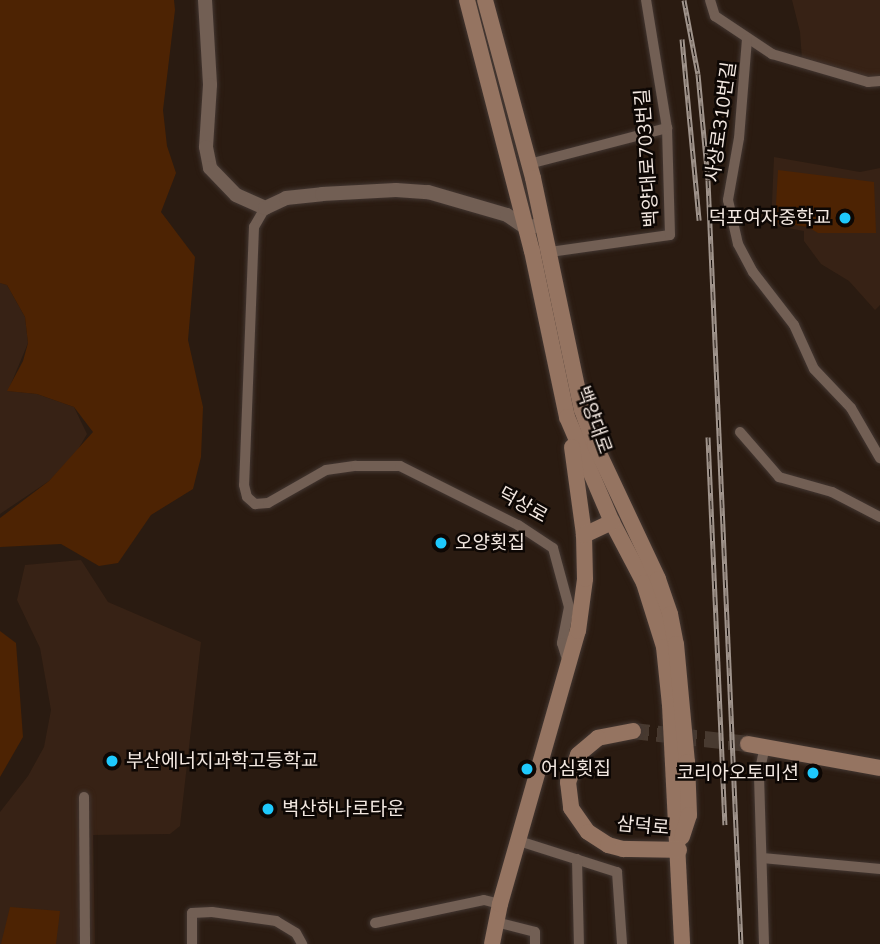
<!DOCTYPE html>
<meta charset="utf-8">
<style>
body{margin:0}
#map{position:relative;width:880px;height:944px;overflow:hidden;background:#2a1b11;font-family:Mulish,"Noto Sans KR",sans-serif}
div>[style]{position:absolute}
.built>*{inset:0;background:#372215}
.green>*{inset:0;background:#4d2303}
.secondary-tunnel>*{height:16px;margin-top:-8px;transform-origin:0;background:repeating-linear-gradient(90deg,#483a30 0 16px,transparent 0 24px)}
.roads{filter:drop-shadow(0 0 2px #433732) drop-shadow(0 0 2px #433732)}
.minor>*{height:10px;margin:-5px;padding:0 5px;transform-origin:5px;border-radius:5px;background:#725f54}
.tertiary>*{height:14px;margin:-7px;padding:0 7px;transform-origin:7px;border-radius:7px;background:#725f54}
.secondary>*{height:16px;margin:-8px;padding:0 8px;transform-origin:8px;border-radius:8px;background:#957461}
.rail>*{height:5px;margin-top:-2.5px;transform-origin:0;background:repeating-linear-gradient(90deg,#0d0704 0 8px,#a0948c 0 16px);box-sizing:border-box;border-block:2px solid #a0948c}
.dots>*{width:19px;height:19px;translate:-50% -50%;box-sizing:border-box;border:4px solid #0d0704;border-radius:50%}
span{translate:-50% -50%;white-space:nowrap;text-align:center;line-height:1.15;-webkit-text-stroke:5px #0d0704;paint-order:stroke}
.street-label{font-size:19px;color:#f2e7e0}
.poi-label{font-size:19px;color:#f2e7e0}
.right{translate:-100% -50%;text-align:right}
.left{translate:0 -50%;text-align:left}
</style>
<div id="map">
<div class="built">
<div style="clip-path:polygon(792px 0,880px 0,880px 79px,869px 79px,802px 59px,800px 32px)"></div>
<div style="clip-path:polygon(774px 157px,860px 172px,880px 168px,880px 305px,875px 310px,849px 281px,821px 264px,804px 241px,804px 231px,771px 225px)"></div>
<div style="clip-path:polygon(0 283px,7px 285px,25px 317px,28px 343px,8px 391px,37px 394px,74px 407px,87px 434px,76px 453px,49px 481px,0 514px)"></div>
<div style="clip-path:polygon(81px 560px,108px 602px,201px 642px,180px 826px,170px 834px,93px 835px,95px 944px,0 944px,0 812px,28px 776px,44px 747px,51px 710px,40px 648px,17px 600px,25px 565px)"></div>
</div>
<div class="green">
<div style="clip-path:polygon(0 0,174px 0,175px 10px,163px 110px,167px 146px,176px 173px,161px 212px,195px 257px,188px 340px,203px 407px,201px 457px,193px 489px,151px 515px,118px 563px,99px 566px,61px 544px,0 547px,0 518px,49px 481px,93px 432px,74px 407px,37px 394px,7px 391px,23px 361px,28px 343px,25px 317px,7px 285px,0 283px)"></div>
<div style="clip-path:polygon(778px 170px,874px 182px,876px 233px,818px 233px,808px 227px,775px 222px)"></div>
<div style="clip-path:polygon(0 631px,16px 643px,23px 737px,0 777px)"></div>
<div style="clip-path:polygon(10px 907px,60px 911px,56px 944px,1px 944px)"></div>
</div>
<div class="secondary-tunnel">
<div style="left:633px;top:731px;width:116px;rotate:6.4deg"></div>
</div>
<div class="roads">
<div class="minor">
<div style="left:710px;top:0;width:17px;rotate:73deg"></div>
<div style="left:715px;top:16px;width:69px;rotate:33.7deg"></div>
<div style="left:772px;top:54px;width:100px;rotate:16.3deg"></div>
<div style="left:868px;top:82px;width:12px;rotate:-5deg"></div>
<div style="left:747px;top:39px;width:99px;rotate:94.6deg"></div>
<div style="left:739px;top:138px;width:63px;rotate:100.1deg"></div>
<div style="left:728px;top:200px;width:45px;rotate:77.2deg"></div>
<div style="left:738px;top:244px;width:32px;rotate:62deg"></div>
<div style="left:753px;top:272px;width:67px;rotate:52.3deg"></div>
<div style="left:794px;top:325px;width:48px;rotate:65.6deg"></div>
<div style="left:814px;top:369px;width:54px;rotate:46.5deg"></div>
<div style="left:851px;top:408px;width:58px;rotate:59.9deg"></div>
<div style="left:529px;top:164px;width:143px;rotate:-14.6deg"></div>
<div style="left:265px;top:208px;width:22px;rotate:120deg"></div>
<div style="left:254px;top:227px;width:258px;rotate:92.2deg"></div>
<div style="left:244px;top:485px;width:12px;rotate:76deg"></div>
<div style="left:247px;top:497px;width:11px;rotate:41deg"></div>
<div style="left:255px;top:504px;width:13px;rotate:-4deg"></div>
<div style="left:268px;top:503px;width:67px;rotate:-29.6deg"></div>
<div style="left:326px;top:470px;width:30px;rotate:-8deg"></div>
<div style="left:356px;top:466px;width:44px"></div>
<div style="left:400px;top:466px;width:132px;rotate:26.6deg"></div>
<div style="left:518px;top:525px;width:42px;rotate:33.3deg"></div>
<div style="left:553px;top:548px;width:61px;rotate:74.8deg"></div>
<div style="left:569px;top:607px;width:37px;rotate:101deg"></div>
<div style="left:562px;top:643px;width:21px;rotate:73deg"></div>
<div style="left:550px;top:252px;width:121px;rotate:-8.1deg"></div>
<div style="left:670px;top:235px;width:107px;rotate:-91.6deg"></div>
<div style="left:667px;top:128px;width:130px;rotate:-99.3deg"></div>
<div style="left:740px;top:432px;width:60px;rotate:49.1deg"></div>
<div style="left:779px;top:477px;width:55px;rotate:15.8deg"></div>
<div style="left:832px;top:492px;width:54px;rotate:27.5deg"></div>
<div style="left:84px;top:797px;width:147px;rotate:89.6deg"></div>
<div style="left:519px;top:841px;width:103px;rotate:17.6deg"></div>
<div style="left:617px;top:872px;width:72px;rotate:86deg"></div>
<div style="left:762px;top:858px;width:119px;rotate:5.3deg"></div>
<div style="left:577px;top:859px;width:85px;rotate:88.7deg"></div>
<div style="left:496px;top:922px;width:40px;rotate:14.4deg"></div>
<div style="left:535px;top:932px;width:12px;rotate:90deg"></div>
<div style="left:375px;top:923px;width:111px;rotate:-11.9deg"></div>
<div style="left:484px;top:900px;width:16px;rotate:14deg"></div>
<div style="left:192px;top:944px;width:31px;rotate:-90deg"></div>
<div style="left:192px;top:913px;width:20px;rotate:-3deg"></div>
<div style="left:212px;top:912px;width:65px;rotate:8deg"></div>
<div style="left:276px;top:921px;width:23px;rotate:31deg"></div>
<div style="left:296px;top:933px;width:13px;rotate:61deg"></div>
<div style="left:764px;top:944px;width:170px;rotate:-91.7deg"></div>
<div style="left:759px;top:774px;width:29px;rotate:-78deg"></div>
</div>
<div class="tertiary">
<div style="left:205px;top:0;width:85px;rotate:86.6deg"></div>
<div style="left:210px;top:85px;width:62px;rotate:93.7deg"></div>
<div style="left:206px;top:147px;width:21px;rotate:79deg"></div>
<div style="left:210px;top:168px;width:37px;rotate:46deg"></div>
<div style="left:236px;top:195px;width:32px;rotate:24deg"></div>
<div style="left:265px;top:208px;width:23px;rotate:-25deg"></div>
<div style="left:286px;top:198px;width:36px;rotate:-6deg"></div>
<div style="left:322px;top:194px;width:74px;rotate:-3.1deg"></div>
<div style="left:396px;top:190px;width:32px;rotate:4deg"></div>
<div style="left:428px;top:192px;width:82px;rotate:16.2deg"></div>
<div style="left:507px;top:215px;width:23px;rotate:34deg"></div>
<div style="left:526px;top:228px;width:17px;rotate:-13deg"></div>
</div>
<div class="secondary">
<div style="left:467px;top:0;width:259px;rotate:75.5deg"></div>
<div style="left:532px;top:251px;width:170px;rotate:78.1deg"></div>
<div style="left:567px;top:417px;width:114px;rotate:66.8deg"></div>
<div style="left:612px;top:522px;width:69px;rotate:62.3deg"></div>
<div style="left:644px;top:583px;width:67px;rotate:72.6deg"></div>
<div style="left:664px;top:647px;width:58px;rotate:84.1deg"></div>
<div style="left:670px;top:705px;width:239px;rotate:87.1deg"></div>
<div style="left:485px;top:0;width:184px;rotate:74.9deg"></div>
<div style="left:533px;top:178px;width:237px;rotate:78.1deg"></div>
<div style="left:582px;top:410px;width:37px;rotate:70deg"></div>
<div style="left:595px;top:445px;width:148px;rotate:64.8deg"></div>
<div style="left:658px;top:579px;width:37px;rotate:71deg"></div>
<div style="left:670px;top:614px;width:31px;rotate:79deg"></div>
<div style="left:676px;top:644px;width:119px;rotate:84.7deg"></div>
<div style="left:687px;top:762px;width:53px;rotate:87.8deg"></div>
<div style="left:689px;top:815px;width:23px;rotate:108deg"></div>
<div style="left:572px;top:447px;width:89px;rotate:82.2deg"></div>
<div style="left:633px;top:731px;width:36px;rotate:169deg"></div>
<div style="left:598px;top:738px;width:26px;rotate:140deg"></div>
<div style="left:578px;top:755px;width:29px;rotate:110deg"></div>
<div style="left:568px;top:782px;width:26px;rotate:83deg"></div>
<div style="left:571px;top:808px;width:29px;rotate:55deg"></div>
<div style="left:588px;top:832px;width:24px;rotate:33deg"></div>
<div style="left:608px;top:845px;width:16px;rotate:15deg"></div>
<div style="left:623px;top:849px;width:56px;rotate:1deg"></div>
<div style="left:748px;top:744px;width:134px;rotate:10.3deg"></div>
<div style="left:492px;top:944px;width:41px;rotate:-78.7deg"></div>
<div style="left:500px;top:904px;width:284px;rotate:-74.1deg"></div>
<div style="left:578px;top:631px;width:52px;rotate:-82.3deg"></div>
<div style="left:585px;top:579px;width:44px;rotate:-91.3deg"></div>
<div style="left:584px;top:535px;width:31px;rotate:-25deg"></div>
</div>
</div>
<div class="rail">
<div style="left:684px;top:0;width:75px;rotate:79.3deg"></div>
<div style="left:698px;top:74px;width:106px;rotate:84.6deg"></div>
<div style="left:708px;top:180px;width:765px;rotate:87.53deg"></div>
<div style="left:682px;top:39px;width:182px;rotate:84.6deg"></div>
<div style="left:708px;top:437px;width:388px;rotate:87.5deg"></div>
</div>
<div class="dots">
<div style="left:845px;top:218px;background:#1ec9fd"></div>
<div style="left:441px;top:543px;background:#1ec9fd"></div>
<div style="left:112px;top:761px;background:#1ec9fd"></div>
<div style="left:527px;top:769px;background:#1ec9fd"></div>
<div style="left:813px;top:773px;background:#1ec9fd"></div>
<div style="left:268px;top:809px;background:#1ec9fd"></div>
</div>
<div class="street-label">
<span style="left:721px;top:122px;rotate:-82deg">사상로310번길</span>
<span style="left:647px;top:158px;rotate:-94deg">백양대로703번길</span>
<span style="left:594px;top:420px;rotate:70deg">백양대로</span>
<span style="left:523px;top:505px;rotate:29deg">덕상로</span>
<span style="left:643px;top:826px;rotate:5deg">삼덕로</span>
</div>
<div class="poi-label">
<span class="right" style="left:831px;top:218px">덕포여자중학교</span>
<span class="left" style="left:455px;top:543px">오양횟집</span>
<span class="left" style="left:126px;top:761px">부산에너지과학고등학교</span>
<span class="left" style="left:541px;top:769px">어심횟집</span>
<span class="right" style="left:799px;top:773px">코리아오토미션</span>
<span class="left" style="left:282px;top:809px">벽산하나로타운</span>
</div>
</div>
